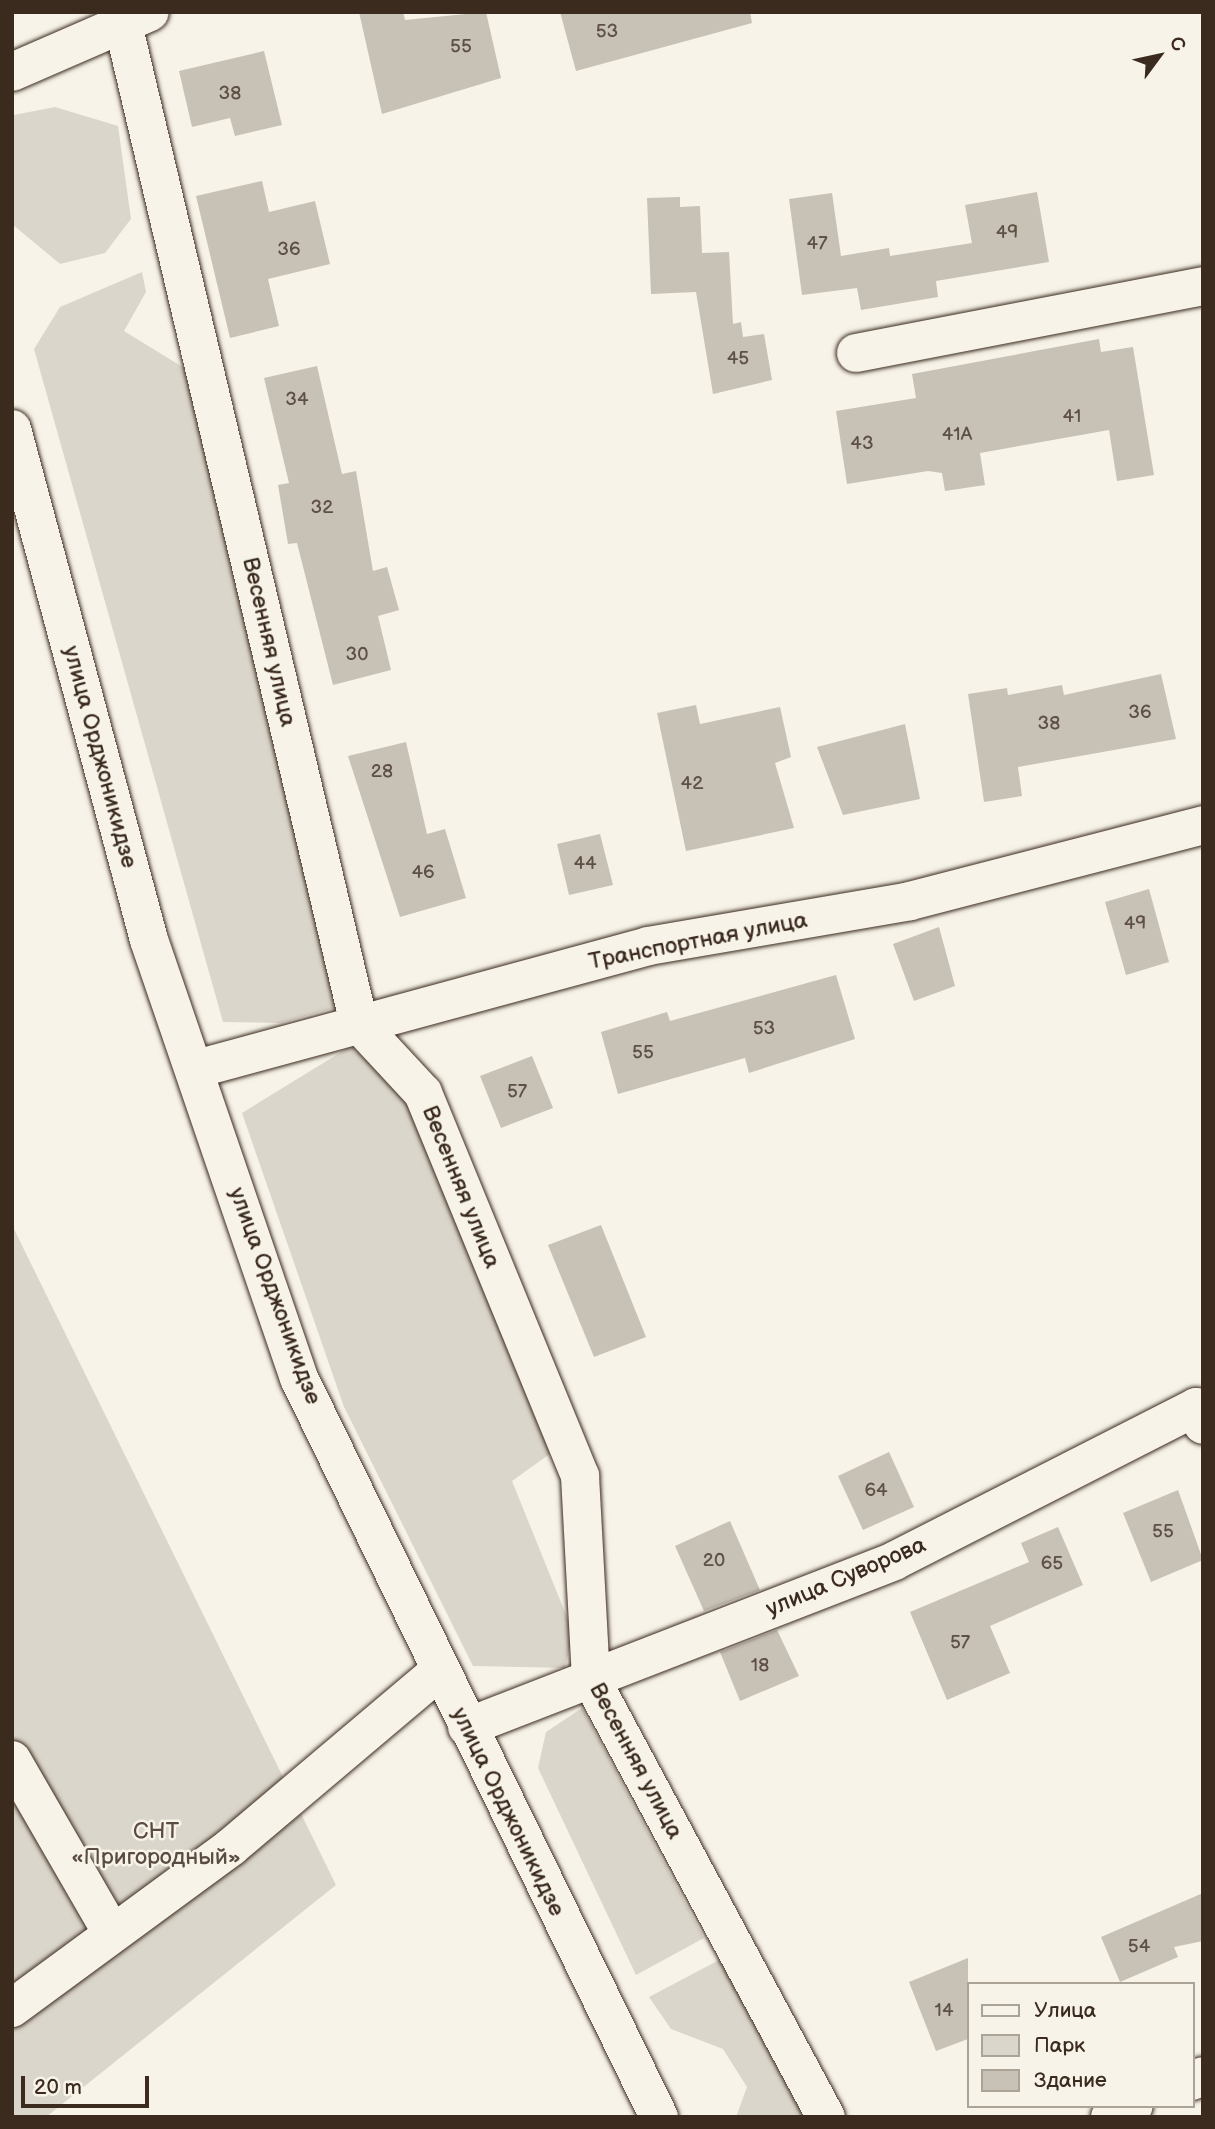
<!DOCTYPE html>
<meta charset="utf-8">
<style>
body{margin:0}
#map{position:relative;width:1215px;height:2129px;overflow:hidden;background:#f7f3e8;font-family:"Balsamiq Sans",sans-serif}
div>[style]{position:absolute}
.green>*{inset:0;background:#dbd6cb}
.building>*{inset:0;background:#c8c1b6}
.roads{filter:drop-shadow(0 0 2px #3b2a1e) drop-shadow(0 0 2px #3b2a1e)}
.minor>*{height:38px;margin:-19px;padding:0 19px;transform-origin:19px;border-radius:19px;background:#f7f3e8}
.major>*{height:38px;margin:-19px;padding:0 19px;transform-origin:19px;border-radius:19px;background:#f7f3e8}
span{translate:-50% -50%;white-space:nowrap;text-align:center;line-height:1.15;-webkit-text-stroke:5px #f7f3e8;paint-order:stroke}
.number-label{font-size:19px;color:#5e5044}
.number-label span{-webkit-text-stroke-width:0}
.street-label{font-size:23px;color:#3b2a1e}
.park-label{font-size:23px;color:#5b4c41}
.frame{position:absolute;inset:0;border:14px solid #3b2a1e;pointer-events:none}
.legend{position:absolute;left:967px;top:1982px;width:228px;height:126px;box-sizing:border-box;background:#f7f3e8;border:2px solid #aca397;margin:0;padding:9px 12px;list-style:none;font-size:21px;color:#3b2a1e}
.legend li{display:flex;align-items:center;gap:14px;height:35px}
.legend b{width:35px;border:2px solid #aca397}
.north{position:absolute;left:1124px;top:21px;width:70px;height:70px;-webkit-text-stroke:5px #f7f3e8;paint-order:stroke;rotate:57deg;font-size:19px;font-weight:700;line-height:28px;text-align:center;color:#3b2a1e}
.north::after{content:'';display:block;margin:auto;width:24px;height:32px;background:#3b2a1e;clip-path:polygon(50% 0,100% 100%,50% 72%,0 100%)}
.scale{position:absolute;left:21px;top:2076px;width:128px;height:32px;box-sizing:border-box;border:4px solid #3b2a1e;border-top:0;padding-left:9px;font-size:21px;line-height:24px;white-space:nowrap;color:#3b2a1e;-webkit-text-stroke:5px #f7f3e8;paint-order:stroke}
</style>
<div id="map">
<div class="green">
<div style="clip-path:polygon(55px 107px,118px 126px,131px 219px,105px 253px,60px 264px,12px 224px,14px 115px)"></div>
<div style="clip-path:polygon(142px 272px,146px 292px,124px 331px,194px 374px,341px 1006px,280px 1023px,223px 1022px,34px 349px,60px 307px)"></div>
<div style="clip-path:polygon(351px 1046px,407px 1099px,551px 1453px,512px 1481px,573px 1632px,565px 1668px,473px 1666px,344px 1407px,242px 1113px)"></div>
<div style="clip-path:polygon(12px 1225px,336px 1885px,46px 2117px,12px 2117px)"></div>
<div style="clip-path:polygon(582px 1708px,704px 1938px,636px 1975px,538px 1768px,546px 1732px)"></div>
<div style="clip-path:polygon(721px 1959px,809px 2117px,736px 2117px,747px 2087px,723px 2049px,671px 2029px,649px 1997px)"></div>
</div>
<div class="building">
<div style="clip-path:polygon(359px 12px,403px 12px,405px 20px,486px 12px,501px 78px,382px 114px)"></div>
<div style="clip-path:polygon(560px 12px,750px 12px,752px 23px,576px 71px)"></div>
<div style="clip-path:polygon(264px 51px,282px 125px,235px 136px,230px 118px,192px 127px,179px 71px)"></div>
<div style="clip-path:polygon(262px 181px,269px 212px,315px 201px,330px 264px,268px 279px,279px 326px,230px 338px,196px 196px)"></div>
<div style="clip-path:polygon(1037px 192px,1049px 262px,936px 281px,938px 297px,861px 310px,857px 288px,802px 295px,789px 199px,832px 193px,841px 256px,889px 248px,890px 256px,972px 243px,965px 205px)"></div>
<div style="clip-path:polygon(680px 197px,680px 207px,700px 206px,702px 253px,729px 252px,733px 324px,741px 322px,743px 337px,764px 334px,772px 380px,713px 394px,696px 292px,651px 294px,647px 198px)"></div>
<div style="clip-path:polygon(1099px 339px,1101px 352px,1133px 347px,1154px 475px,1117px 481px,1109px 430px,980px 453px,985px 485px,945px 491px,942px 473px,928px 471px,847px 484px,836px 411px,916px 398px,912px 374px)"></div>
<div style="clip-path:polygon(317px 366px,342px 474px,356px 471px,373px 571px,387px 567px,399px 610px,378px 616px,391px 670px,333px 685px,297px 543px,288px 544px,278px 485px,289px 483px,264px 378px)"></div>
<div style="clip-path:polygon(1161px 674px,1176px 739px,1018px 767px,1022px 796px,984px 802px,968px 694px,1007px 688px,1008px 695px,1062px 685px,1064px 695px)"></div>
<div style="clip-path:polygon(696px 705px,700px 724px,780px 707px,791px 757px,775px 763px,794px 828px,686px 851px,657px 713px)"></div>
<div style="clip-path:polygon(905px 724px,920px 799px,843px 815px,817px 747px)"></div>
<div style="clip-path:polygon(406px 742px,427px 834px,445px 829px,466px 898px,400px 917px,348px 756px)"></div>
<div style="clip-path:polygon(600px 834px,613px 885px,569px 895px,557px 844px)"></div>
<div style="clip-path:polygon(1149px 889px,1169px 962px,1126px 975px,1105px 902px)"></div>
<div style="clip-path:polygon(939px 927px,955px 986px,914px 1001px,893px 944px)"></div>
<div style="clip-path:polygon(836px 975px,855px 1039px,749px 1073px,745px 1058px,618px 1094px,601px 1032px,667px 1012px,670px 1021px)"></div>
<div style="clip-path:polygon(532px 1056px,553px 1108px,501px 1128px,480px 1076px)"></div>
<div style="clip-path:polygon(601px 1225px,646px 1337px,594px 1357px,548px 1245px)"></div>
<div style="clip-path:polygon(889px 1452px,914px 1507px,863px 1530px,838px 1476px)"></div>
<div style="clip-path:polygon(1178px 1490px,1203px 1560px,1151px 1582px,1123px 1513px)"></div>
<div style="clip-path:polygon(730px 1521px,760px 1590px,704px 1611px,675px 1546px)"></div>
<div style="clip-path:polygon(1058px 1527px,1083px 1585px,990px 1626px,1010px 1673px,947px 1700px,910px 1612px,1029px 1562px,1021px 1543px)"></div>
<div style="clip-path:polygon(777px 1630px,799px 1676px,740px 1701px,720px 1652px)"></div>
<div style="clip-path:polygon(1203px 1893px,1203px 1941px,1174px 1947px,1178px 1957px,1120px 1982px,1101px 1937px)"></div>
<div style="clip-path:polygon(968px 1958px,968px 2039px,936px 2051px,909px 1982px)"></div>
</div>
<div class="roads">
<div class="minor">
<div style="left:123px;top:24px;width:1027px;rotate:76.72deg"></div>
<div style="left:359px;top:1024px;width:94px;rotate:47.2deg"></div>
<div style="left:423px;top:1093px;width:414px;rotate:67.7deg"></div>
<div style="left:580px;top:1476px;width:203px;rotate:86.9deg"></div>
<div style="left:591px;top:1679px;width:497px;rotate:61.8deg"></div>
<div style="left:12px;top:72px;width:150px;rotate:-23.5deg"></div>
<div style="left:856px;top:353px;width:353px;rotate:-10.9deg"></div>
<div style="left:196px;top:1069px;width:468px;rotate:-15.2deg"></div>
<div style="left:648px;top:946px;width:266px;rotate:-9.7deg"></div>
<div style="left:910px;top:901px;width:303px;rotate:-14.5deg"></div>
<div style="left:467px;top:1727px;width:458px;rotate:-21.2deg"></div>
<div style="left:894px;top:1561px;width:339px;rotate:-27deg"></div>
<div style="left:1196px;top:1407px;width:19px;rotate:69deg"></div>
<div style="left:12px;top:1760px;width:196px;rotate:60deg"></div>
<div style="left:12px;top:2008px;width:272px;rotate:-36.3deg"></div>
<div style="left:231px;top:1847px;width:272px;rotate:-40.2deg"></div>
<div style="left:1192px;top:2081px;width:12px;rotate:-24deg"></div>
<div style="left:1110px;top:2117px;width:26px;rotate:-25deg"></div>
</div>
<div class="major">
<div style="left:12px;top:429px;width:529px;rotate:74.99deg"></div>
<div style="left:149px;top:940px;width:463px;rotate:71.1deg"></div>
<div style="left:299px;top:1378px;width:822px;rotate:64.03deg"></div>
</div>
</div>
<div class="number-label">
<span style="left:607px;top:32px">53</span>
<span style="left:461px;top:47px">55</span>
<span style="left:230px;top:94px">38</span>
<span style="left:1007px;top:233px">49</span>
<span style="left:817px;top:244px">47</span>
<span style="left:289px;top:250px">36</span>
<span style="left:738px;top:359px">45</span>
<span style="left:297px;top:400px">34</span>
<span style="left:1072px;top:417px">41</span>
<span style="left:957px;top:435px">41А</span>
<span style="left:862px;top:444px">43</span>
<span style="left:322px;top:508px">32</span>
<span style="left:357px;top:655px">30</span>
<span style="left:1140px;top:713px">36</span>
<span style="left:1049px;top:724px">38</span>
<span style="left:382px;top:772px">28</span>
<span style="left:692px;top:784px">42</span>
<span style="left:585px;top:864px">44</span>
<span style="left:423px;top:873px">46</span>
<span style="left:1135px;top:924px">49</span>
<span style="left:764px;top:1029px">53</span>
<span style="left:643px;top:1053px">55</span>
<span style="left:517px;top:1092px">57</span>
<span style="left:876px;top:1491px">64</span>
<span style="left:1163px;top:1532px">55</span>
<span style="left:714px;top:1561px">20</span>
<span style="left:1052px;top:1564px">65</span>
<span style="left:960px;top:1643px">57</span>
<span style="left:760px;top:1666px">18</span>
<span style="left:1139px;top:1947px">54</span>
<span style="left:944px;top:2011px">14</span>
</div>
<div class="street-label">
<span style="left:269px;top:642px;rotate:77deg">Весенняя улица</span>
<span style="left:100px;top:757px;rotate:75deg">улица Орджоникидзе</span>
<span style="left:698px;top:941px;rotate:-11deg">Транспортная улица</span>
<span style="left:461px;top:1187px;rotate:68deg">Весенняя улица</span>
<span style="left:275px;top:1296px;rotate:70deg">улица Орджоникидзе</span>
<span style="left:846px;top:1577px;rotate:-23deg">улица Суворова</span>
<span style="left:636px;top:1761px;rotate:62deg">Весенняя улица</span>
<span style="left:508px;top:1812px;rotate:64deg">улица Орджоникидзе</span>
</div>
<div class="park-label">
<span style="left:156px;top:1844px">СНТ<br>«Пригородный»</span>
</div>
<div class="frame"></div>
<ul class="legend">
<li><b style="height:9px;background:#f7f3e8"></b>Улица</li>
<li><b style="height:19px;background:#dbd6cb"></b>Парк</li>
<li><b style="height:19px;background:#c8c1b6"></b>Здание</li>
</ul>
<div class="north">С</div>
<div class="scale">20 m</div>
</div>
